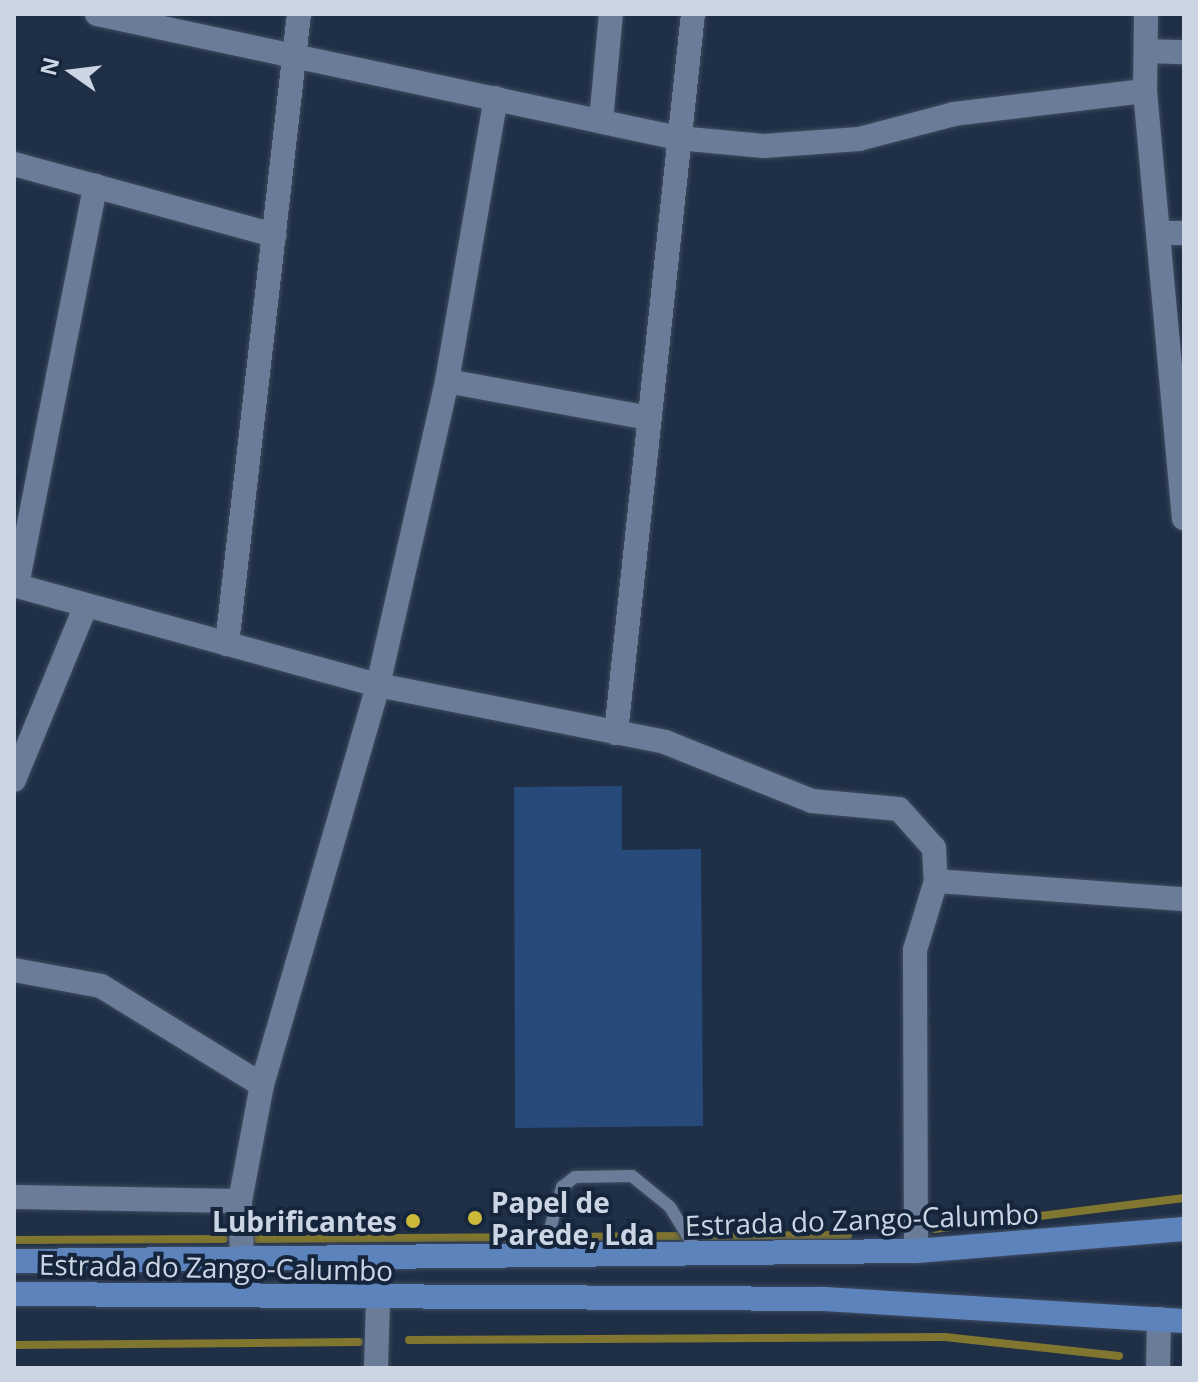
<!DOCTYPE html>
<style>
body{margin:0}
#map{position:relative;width:1198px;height:1382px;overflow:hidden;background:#1f2f46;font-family:"Open Sans",sans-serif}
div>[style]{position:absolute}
.stream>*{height:8px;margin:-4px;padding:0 4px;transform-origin:4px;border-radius:4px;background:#80762f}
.building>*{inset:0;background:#284a7b}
.roads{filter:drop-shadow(0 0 2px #3f4b60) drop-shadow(0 0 2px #3f4b60)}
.lane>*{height:12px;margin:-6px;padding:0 6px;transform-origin:6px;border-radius:6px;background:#6a7c97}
.street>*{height:24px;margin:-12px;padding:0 12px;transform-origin:12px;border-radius:12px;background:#6a7c97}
.secondary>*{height:24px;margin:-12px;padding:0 12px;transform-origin:12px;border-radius:12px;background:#6a7c97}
.primary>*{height:24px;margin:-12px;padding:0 12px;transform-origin:12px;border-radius:12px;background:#5c83bc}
.dots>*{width:22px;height:22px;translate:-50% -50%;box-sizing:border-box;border:4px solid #15253b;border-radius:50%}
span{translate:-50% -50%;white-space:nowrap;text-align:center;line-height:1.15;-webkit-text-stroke:8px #15253b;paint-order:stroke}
.poi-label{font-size:28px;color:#cbd5e4;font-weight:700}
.left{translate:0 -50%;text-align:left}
.right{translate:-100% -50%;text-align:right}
.street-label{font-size:28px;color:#cbd5e4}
.frame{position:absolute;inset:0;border:16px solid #cbd5e4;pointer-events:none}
.north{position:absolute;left:32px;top:32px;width:80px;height:80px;-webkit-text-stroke:6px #15253b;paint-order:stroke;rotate:284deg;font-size:22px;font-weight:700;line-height:32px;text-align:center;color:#cbd5e4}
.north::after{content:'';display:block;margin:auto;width:28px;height:36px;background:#cbd5e4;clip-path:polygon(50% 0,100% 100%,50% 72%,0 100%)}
</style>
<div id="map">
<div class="stream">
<div style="left:935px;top:1229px;width:251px;rotate:-7.1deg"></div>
<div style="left:257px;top:1239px;width:591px;rotate:-0.39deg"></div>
<div style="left:14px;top:1240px;width:210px;rotate:-0.3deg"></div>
<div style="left:409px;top:1340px;width:536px;rotate:-0.32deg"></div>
<div style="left:945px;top:1337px;width:175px;rotate:6.2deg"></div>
<div style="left:14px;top:1345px;width:345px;rotate:-0.5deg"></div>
</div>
<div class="building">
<div style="clip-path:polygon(622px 786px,622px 850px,701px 849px,703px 1126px,515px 1128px,514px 787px)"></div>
</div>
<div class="roads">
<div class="lane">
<div style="left:542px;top:1257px;width:73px;rotate:-74.1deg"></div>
<div style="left:562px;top:1187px;width:16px;rotate:-38deg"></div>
<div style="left:575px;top:1177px;width:57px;rotate:-1deg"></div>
<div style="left:632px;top:1176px;width:49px;rotate:39.2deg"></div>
<div style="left:670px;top:1207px;width:57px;rotate:58.5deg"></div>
</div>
<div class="street">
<div style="left:97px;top:14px;width:594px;rotate:12.05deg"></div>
<div style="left:678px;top:138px;width:86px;rotate:5.3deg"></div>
<div style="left:764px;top:146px;width:95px;rotate:-4.2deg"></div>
<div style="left:859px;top:139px;width:98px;rotate:-14.7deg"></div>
<div style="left:954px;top:114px;width:192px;rotate:-6.9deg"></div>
<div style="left:1146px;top:14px;width:77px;rotate:90.7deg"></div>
<div style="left:1145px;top:91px;width:429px;rotate:84.8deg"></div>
<div style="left:1146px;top:51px;width:38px;rotate:2deg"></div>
<div style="left:601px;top:121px;width:107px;rotate:-84.7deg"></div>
<div style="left:14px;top:164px;width:270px;rotate:15.3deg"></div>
<div style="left:1158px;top:233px;width:26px"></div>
<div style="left:447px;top:381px;width:205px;rotate:10.4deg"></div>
<div style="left:14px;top:585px;width:377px;rotate:15.4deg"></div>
<div style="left:378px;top:685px;width:293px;rotate:11.2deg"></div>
<div style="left:665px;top:742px;width:158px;rotate:21.9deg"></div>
<div style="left:812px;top:801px;width:87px;rotate:5.3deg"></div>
<div style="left:899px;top:809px;width:52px;rotate:48.1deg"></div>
<div style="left:934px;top:848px;width:33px;rotate:87deg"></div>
<div style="left:17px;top:585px;width:407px;rotate:-78.9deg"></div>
<div style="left:227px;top:644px;width:634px;rotate:-83.48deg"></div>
<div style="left:616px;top:733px;width:723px;rotate:-83.89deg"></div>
<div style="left:14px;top:780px;width:189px;rotate:-67.6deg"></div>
<div style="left:14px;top:970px;width:88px;rotate:10.4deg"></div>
<div style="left:101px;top:986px;width:189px;rotate:31.6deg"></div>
<div style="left:14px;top:1197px;width:226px;rotate:1deg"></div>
<div style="left:242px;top:1259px;width:58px;rotate:-92deg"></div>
<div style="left:240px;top:1201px;width:118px;rotate:-79.3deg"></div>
<div style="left:262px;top:1085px;width:416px;rotate:-73.8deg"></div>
<div style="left:378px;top:685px;width:312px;rotate:-77.2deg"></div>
<div style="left:447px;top:381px;width:287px;rotate:-80.2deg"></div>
<div style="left:376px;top:1368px;width:69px;rotate:-88.3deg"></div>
<div style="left:1158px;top:1368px;width:49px;rotate:-88.8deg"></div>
</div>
<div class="secondary">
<div style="left:916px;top:1251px;width:301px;rotate:-90.2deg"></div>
<div style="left:915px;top:950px;width:72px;rotate:-73.1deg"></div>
<div style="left:936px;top:881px;width:249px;rotate:4.2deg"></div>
</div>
<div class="primary">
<div style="left:14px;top:1261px;width:902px;rotate:-0.64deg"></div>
<div style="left:916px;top:1251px;width:269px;rotate:-4.7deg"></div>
<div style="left:14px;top:1294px;width:810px;rotate:0.35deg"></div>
<div style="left:824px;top:1299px;width:361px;rotate:3.5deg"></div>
</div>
</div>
<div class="dots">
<div style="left:475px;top:1218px;background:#cbba39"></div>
<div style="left:413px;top:1221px;background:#cbba39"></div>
</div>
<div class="poi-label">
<span class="left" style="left:491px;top:1218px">Papel de<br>Parede, Lda</span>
<span class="right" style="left:397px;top:1221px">Lubrificantes</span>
</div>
<div class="street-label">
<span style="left:862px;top:1219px;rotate:-2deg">Estrada do Zango-Calumbo</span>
<span style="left:216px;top:1267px;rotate:1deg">Estrada do Zango-Calumbo</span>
</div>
<div class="frame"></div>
<div class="north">N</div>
</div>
